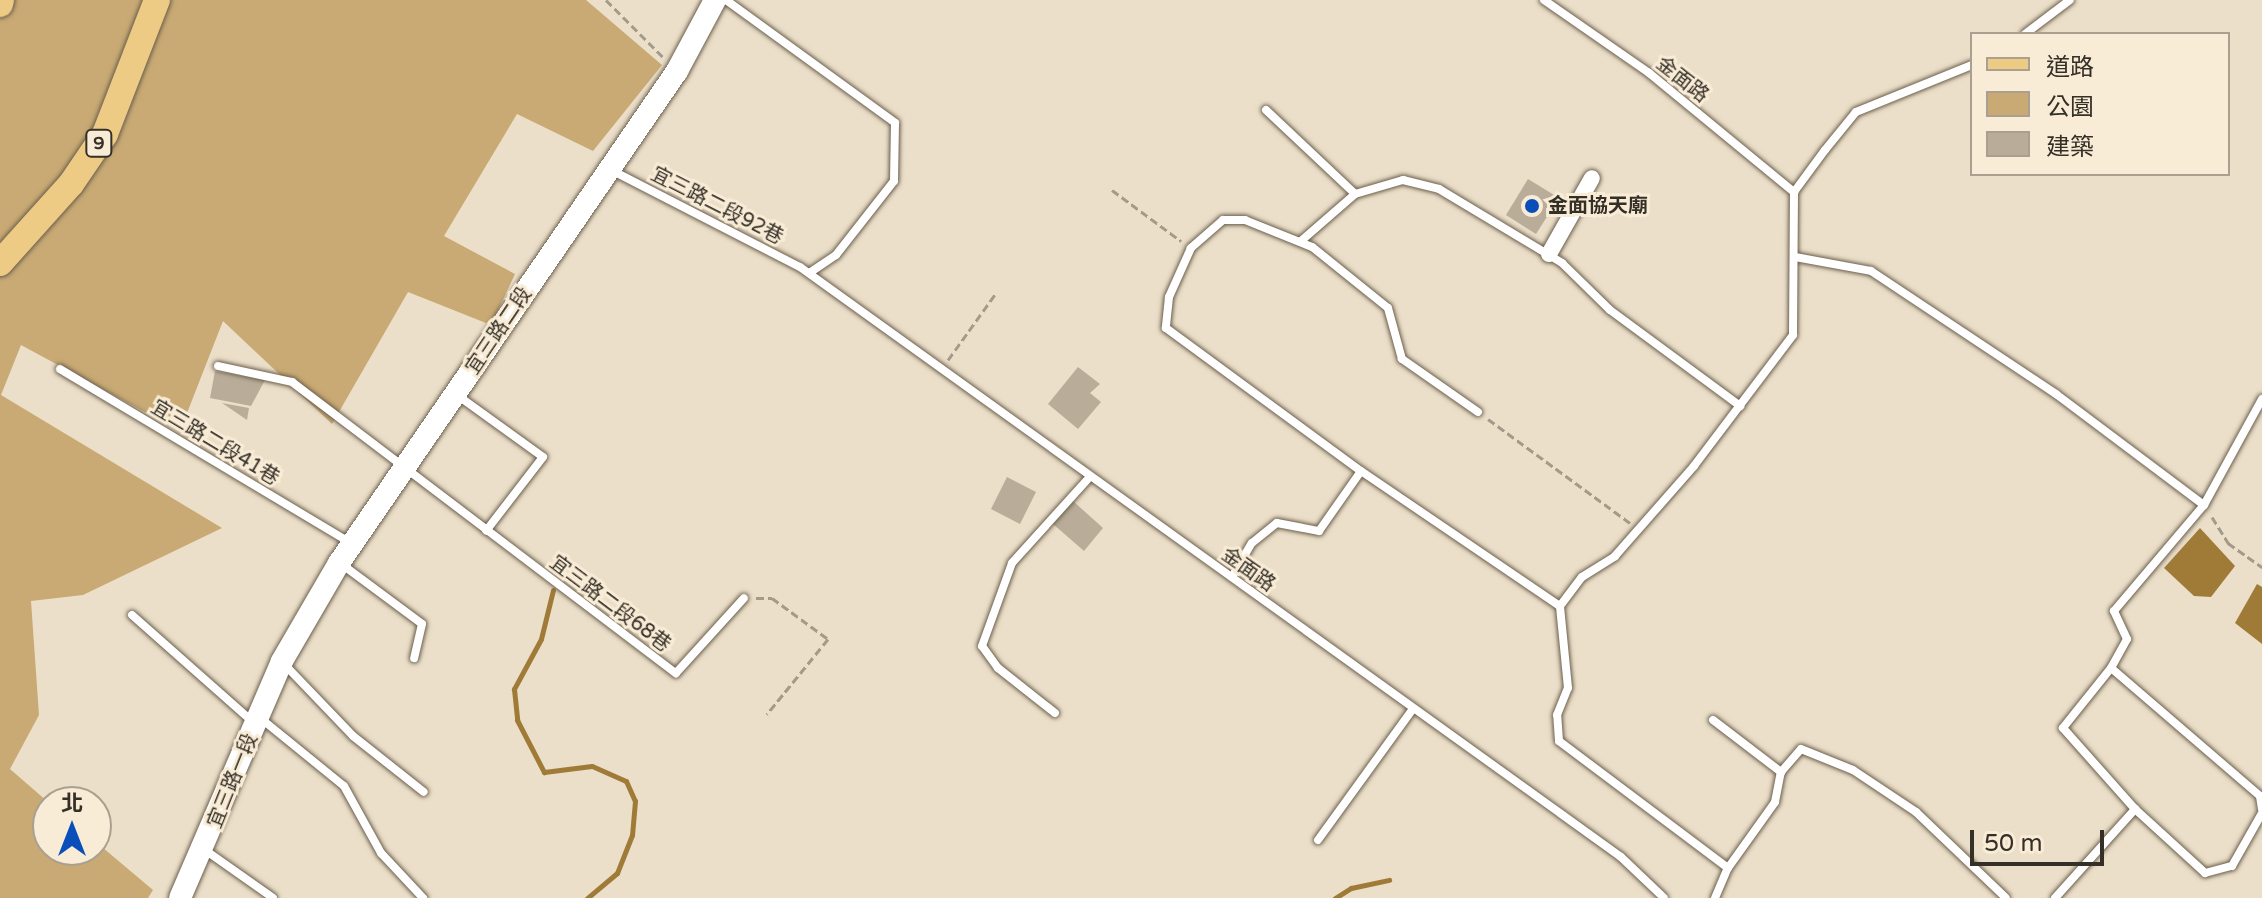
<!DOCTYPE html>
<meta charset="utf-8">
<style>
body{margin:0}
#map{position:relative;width:2262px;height:898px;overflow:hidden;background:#ebdfc9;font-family:"Varela Round","Noto Sans TC",sans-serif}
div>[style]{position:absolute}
.green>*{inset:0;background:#c9aa74}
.water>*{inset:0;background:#a07b38}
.stream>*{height:5px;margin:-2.5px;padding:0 2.5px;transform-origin:2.5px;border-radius:2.5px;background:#a07b38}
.building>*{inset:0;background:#b9ad99}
.path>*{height:3px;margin-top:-1.5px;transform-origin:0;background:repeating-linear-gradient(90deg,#a39a89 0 8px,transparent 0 12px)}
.roads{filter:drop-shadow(0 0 2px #6b5f4d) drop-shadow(0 0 2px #6b5f4d)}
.lane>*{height:8px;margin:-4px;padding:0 4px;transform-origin:4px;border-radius:4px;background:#fff}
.street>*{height:16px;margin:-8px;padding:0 8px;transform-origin:8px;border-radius:8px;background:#fff}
.secondary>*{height:22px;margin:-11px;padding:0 11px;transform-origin:11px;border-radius:11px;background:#fff}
.primary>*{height:26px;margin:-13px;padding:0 13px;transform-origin:13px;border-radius:13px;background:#eecb85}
.dots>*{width:22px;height:22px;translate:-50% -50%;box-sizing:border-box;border:4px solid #f9ecd6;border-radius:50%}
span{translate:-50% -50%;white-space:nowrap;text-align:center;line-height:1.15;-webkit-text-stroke:6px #f9ecd6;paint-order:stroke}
.shield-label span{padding:2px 6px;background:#f9ecd6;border:2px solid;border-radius:6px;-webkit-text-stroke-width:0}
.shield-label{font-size:18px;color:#342f27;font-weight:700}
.street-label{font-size:20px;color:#342f27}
.poi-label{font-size:20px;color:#342f27;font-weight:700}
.left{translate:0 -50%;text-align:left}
.legend{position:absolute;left:1970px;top:32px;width:260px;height:144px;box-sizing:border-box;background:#f9ecd6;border:2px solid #aaa090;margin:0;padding:10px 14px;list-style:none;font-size:24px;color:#342f27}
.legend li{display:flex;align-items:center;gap:16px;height:40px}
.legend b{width:40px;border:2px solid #aaa090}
.north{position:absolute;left:32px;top:786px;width:80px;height:80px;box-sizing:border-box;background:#f9ecd6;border:2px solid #aaa090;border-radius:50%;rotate:0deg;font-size:22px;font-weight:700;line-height:32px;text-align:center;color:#342f27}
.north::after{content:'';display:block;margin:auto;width:28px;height:36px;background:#0a4fb9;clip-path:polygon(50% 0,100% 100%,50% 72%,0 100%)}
.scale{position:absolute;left:1970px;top:830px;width:134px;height:36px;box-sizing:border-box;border:4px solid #342f27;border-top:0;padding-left:10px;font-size:24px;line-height:28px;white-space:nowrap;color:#342f27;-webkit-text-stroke:6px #f9ecd6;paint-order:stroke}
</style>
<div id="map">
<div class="green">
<div style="clip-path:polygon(0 0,586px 0,662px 65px,593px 151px,517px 114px,444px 236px,515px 274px,491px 325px,408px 292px,332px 424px,223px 321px,180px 431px,21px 345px,1px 395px,222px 528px,83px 595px,31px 601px,39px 715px,10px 769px,48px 802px,48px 850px,96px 850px,96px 842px,153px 890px,148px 898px,0 898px)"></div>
</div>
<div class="water">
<div style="clip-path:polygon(2200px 528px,2235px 566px,2211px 597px,2194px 596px,2164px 568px)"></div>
<div style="clip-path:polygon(2257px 584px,2262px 587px,2262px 644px,2235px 623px)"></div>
</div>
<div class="stream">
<div style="left:553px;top:590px;width:50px;rotate:103.8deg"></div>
<div style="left:541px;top:639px;width:57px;rotate:118.4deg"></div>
<div style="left:514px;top:689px;width:31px;rotate:84deg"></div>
<div style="left:517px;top:720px;width:59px;rotate:62.6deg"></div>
<div style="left:544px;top:772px;width:48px;rotate:-7.1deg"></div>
<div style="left:592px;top:766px;width:37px;rotate:24deg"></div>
<div style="left:626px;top:781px;width:22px;rotate:66deg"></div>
<div style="left:635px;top:801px;width:34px;rotate:95deg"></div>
<div style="left:632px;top:835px;width:41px;rotate:111.5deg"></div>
<div style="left:617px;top:873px;width:39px;rotate:140deg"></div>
<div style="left:1335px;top:898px;width:19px;rotate:-32deg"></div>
<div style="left:1351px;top:888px;width:39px;rotate:-12deg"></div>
</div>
<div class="building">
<div style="clip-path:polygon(1528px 179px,1559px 198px,1536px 234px,1506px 215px)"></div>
<div style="clip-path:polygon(1078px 367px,1100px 384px,1090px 393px,1101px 402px,1078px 429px,1048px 404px)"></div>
<div style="clip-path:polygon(215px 371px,265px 380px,251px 406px,210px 398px)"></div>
<div style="clip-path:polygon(222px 403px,249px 408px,247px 420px)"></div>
<div style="clip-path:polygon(1007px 477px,1036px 492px,1020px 524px,991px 509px)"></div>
<div style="clip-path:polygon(1073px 501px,1103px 528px,1084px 551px,1053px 524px)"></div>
</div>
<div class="path">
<div style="left:606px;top:0;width:81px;rotate:45deg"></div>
<div style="left:1112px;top:190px;width:86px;rotate:36.5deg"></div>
<div style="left:948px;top:360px;width:82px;rotate:-54.4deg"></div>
<div style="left:1488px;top:419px;width:176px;rotate:36.2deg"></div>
<div style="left:2212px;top:517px;width:31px;rotate:58deg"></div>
<div style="left:2228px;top:543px;width:42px;rotate:35.2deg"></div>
<div style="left:756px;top:598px;width:16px"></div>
<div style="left:772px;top:598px;width:69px;rotate:36.2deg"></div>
<div style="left:828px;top:639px;width:97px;rotate:129.1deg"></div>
</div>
<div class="roads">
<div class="lane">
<div style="left:726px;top:0;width:209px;rotate:36deg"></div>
<div style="left:895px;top:123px;width:58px;rotate:91deg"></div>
<div style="left:894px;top:181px;width:94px;rotate:128.1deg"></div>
<div style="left:836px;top:255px;width:32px;rotate:146deg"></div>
<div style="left:1544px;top:0;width:128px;rotate:34.8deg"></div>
<div style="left:1649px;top:73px;width:188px;rotate:39.4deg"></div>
<div style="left:2025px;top:34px;width:56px;rotate:-37.1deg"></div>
<div style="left:1266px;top:110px;width:122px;rotate:43.3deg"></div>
<div style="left:611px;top:170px;width:212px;rotate:27.2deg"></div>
<div style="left:800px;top:267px;width:1011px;rotate:35.7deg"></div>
<div style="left:1621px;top:857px;width:59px;rotate:43.6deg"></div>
<div style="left:1301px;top:241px;width:72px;rotate:-41deg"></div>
<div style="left:1355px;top:194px;width:50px;rotate:-16.3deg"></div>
<div style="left:1403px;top:180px;width:37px;rotate:14deg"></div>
<div style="left:1439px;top:189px;width:144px;rotate:31deg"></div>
<div style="left:1562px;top:263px;width:67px;rotate:44.4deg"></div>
<div style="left:1610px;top:310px;width:162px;rotate:36.4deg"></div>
<div style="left:1795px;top:257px;width:77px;rotate:10.4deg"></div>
<div style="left:1871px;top:271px;width:222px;rotate:33.6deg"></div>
<div style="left:2056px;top:394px;width:185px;rotate:36.9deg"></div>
<div style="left:218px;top:366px;width:76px;rotate:12.2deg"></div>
<div style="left:292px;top:382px;width:482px;rotate:37.2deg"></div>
<div style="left:676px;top:673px;width:101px;rotate:-47.8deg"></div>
<div style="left:60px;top:369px;width:340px;rotate:30.9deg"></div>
<div style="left:457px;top:395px;width:106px;rotate:35.8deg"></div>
<div style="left:543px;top:457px;width:93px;rotate:127.6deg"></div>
<div style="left:1478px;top:412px;width:93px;rotate:-145.1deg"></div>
<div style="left:1402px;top:359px;width:53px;rotate:-105.4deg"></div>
<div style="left:1388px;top:308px;width:97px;rotate:-141.2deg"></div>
<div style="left:1312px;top:247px;width:72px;rotate:-158.1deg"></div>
<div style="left:1245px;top:220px;width:22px;rotate:180deg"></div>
<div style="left:1223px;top:220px;width:43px;rotate:138.8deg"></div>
<div style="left:1191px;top:248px;width:54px;rotate:114.2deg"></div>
<div style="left:1169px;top:297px;width:31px;rotate:96deg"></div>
<div style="left:1166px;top:328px;width:242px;rotate:36.3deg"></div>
<div style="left:1361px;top:471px;width:240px;rotate:34.2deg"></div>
<div style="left:340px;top:563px;width:102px;rotate:36.6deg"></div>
<div style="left:422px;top:624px;width:35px;rotate:103deg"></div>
<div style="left:1232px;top:577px;width:39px;rotate:-60deg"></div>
<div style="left:1252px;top:543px;width:32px;rotate:-39deg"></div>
<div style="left:1277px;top:523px;width:43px;rotate:10.8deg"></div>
<div style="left:1319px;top:531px;width:73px;rotate:-55deg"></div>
<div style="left:132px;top:615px;width:163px;rotate:41.5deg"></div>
<div style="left:285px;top:665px;width:98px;rotate:46.2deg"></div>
<div style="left:353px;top:736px;width:90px;rotate:38.3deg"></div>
<div style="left:2111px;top:668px;width:33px;rotate:-61deg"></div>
<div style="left:2127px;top:639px;width:31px;rotate:-115deg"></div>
<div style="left:2114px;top:611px;width:139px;rotate:-49.7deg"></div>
<div style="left:2204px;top:505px;width:121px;rotate:-61.3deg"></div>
<div style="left:1055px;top:713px;width:73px;rotate:-141.7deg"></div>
<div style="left:998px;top:668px;width:27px;rotate:-126deg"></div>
<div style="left:982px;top:646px;width:88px;rotate:-70.1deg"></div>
<div style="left:1012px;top:563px;width:113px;rotate:-47.9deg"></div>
<div style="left:259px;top:717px;width:109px;rotate:39.1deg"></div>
<div style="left:344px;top:786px;width:77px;rotate:61.1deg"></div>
<div style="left:381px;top:853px;width:62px;rotate:47deg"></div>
<div style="left:1713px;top:720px;width:86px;rotate:37.4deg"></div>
<div style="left:2262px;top:809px;width:13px;rotate:-99deg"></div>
<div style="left:2260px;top:796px;width:196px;rotate:-139.3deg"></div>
<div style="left:2111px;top:668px;width:77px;rotate:128.7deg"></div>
<div style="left:2063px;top:728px;width:108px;rotate:48.4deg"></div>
<div style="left:2135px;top:809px;width:95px;rotate:42.4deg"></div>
<div style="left:2205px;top:873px;width:28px;rotate:-15deg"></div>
<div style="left:2232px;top:866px;width:61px;rotate:-60.5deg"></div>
<div style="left:1318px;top:840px;width:160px;rotate:-54.1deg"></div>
<div style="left:205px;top:850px;width:83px;rotate:35.2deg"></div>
<div style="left:1728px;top:868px;width:81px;rotate:-54.5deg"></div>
<div style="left:1775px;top:802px;width:31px;rotate:-79deg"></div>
<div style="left:1781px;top:772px;width:30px;rotate:-49deg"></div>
<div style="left:1801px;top:749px;width:56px;rotate:22deg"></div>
<div style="left:1853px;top:770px;width:76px;rotate:33.7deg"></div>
<div style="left:1916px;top:812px;width:124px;rotate:43.7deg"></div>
<div style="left:1715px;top:898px;width:33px;rotate:-67deg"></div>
<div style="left:1728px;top:868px;width:211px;rotate:-143.1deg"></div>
<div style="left:1559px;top:741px;width:26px;rotate:-94deg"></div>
<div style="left:1557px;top:715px;width:29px;rotate:-68deg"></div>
<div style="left:1568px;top:688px;width:82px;rotate:-95.6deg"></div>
<div style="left:1560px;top:606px;width:36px;rotate:-53deg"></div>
<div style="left:1582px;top:577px;width:39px;rotate:-32deg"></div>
<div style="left:1615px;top:556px;width:120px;rotate:-48.7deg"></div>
<div style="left:1694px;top:466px;width:164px;rotate:-52.9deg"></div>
<div style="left:1793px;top:335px;width:143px;rotate:-89.6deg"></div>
<div style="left:1794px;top:192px;width:52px;rotate:-53.6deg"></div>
<div style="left:1825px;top:150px;width:49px;rotate:-50.8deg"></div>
<div style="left:1856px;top:112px;width:125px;rotate:-22.1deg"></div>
<div style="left:2055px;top:898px;width:120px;rotate:-48deg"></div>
</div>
<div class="street">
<div style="left:1549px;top:254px;width:87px;rotate:-60.5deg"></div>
</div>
<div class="secondary">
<div style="left:180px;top:898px;width:258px;rotate:-66.7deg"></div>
<div style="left:282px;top:661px;width:113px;rotate:-59.8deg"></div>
<div style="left:339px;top:563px;width:597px;rotate:-55.51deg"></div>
<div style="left:677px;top:71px;width:81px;rotate:-61.8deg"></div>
</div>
<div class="primary">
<div style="left:0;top:4px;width:4px;rotate:-76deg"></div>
<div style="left:0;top:263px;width:106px;rotate:-48.1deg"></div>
<div style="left:71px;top:184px;width:60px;rotate:-55.8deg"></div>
<div style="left:105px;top:134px;width:144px;rotate:-68.8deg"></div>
</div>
</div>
<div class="dots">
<div style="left:1532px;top:206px;background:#0a4fb9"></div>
</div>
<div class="shield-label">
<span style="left:99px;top:143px">9</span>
</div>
<div class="street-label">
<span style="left:1682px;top:80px;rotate:38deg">金面路</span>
<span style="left:717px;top:206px;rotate:27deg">宜三路二段92巷</span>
<span style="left:499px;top:331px;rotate:-56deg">宜三路二段</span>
<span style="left:215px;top:443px;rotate:31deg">宜三路二段41巷</span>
<span style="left:1248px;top:570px;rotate:35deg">金面路</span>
<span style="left:610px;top:604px;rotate:37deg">宜三路二段68巷</span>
<span style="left:233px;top:781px;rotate:-68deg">宜三路一段</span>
</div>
<div class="poi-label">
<span class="left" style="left:1548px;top:206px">金面協天廟</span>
</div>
<ul class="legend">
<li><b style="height:10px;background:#eecb85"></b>道路</li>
<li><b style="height:22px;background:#c9aa74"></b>公園</li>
<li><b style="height:22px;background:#b9ad99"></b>建築</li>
</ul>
<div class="north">北</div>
<div class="scale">50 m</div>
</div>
